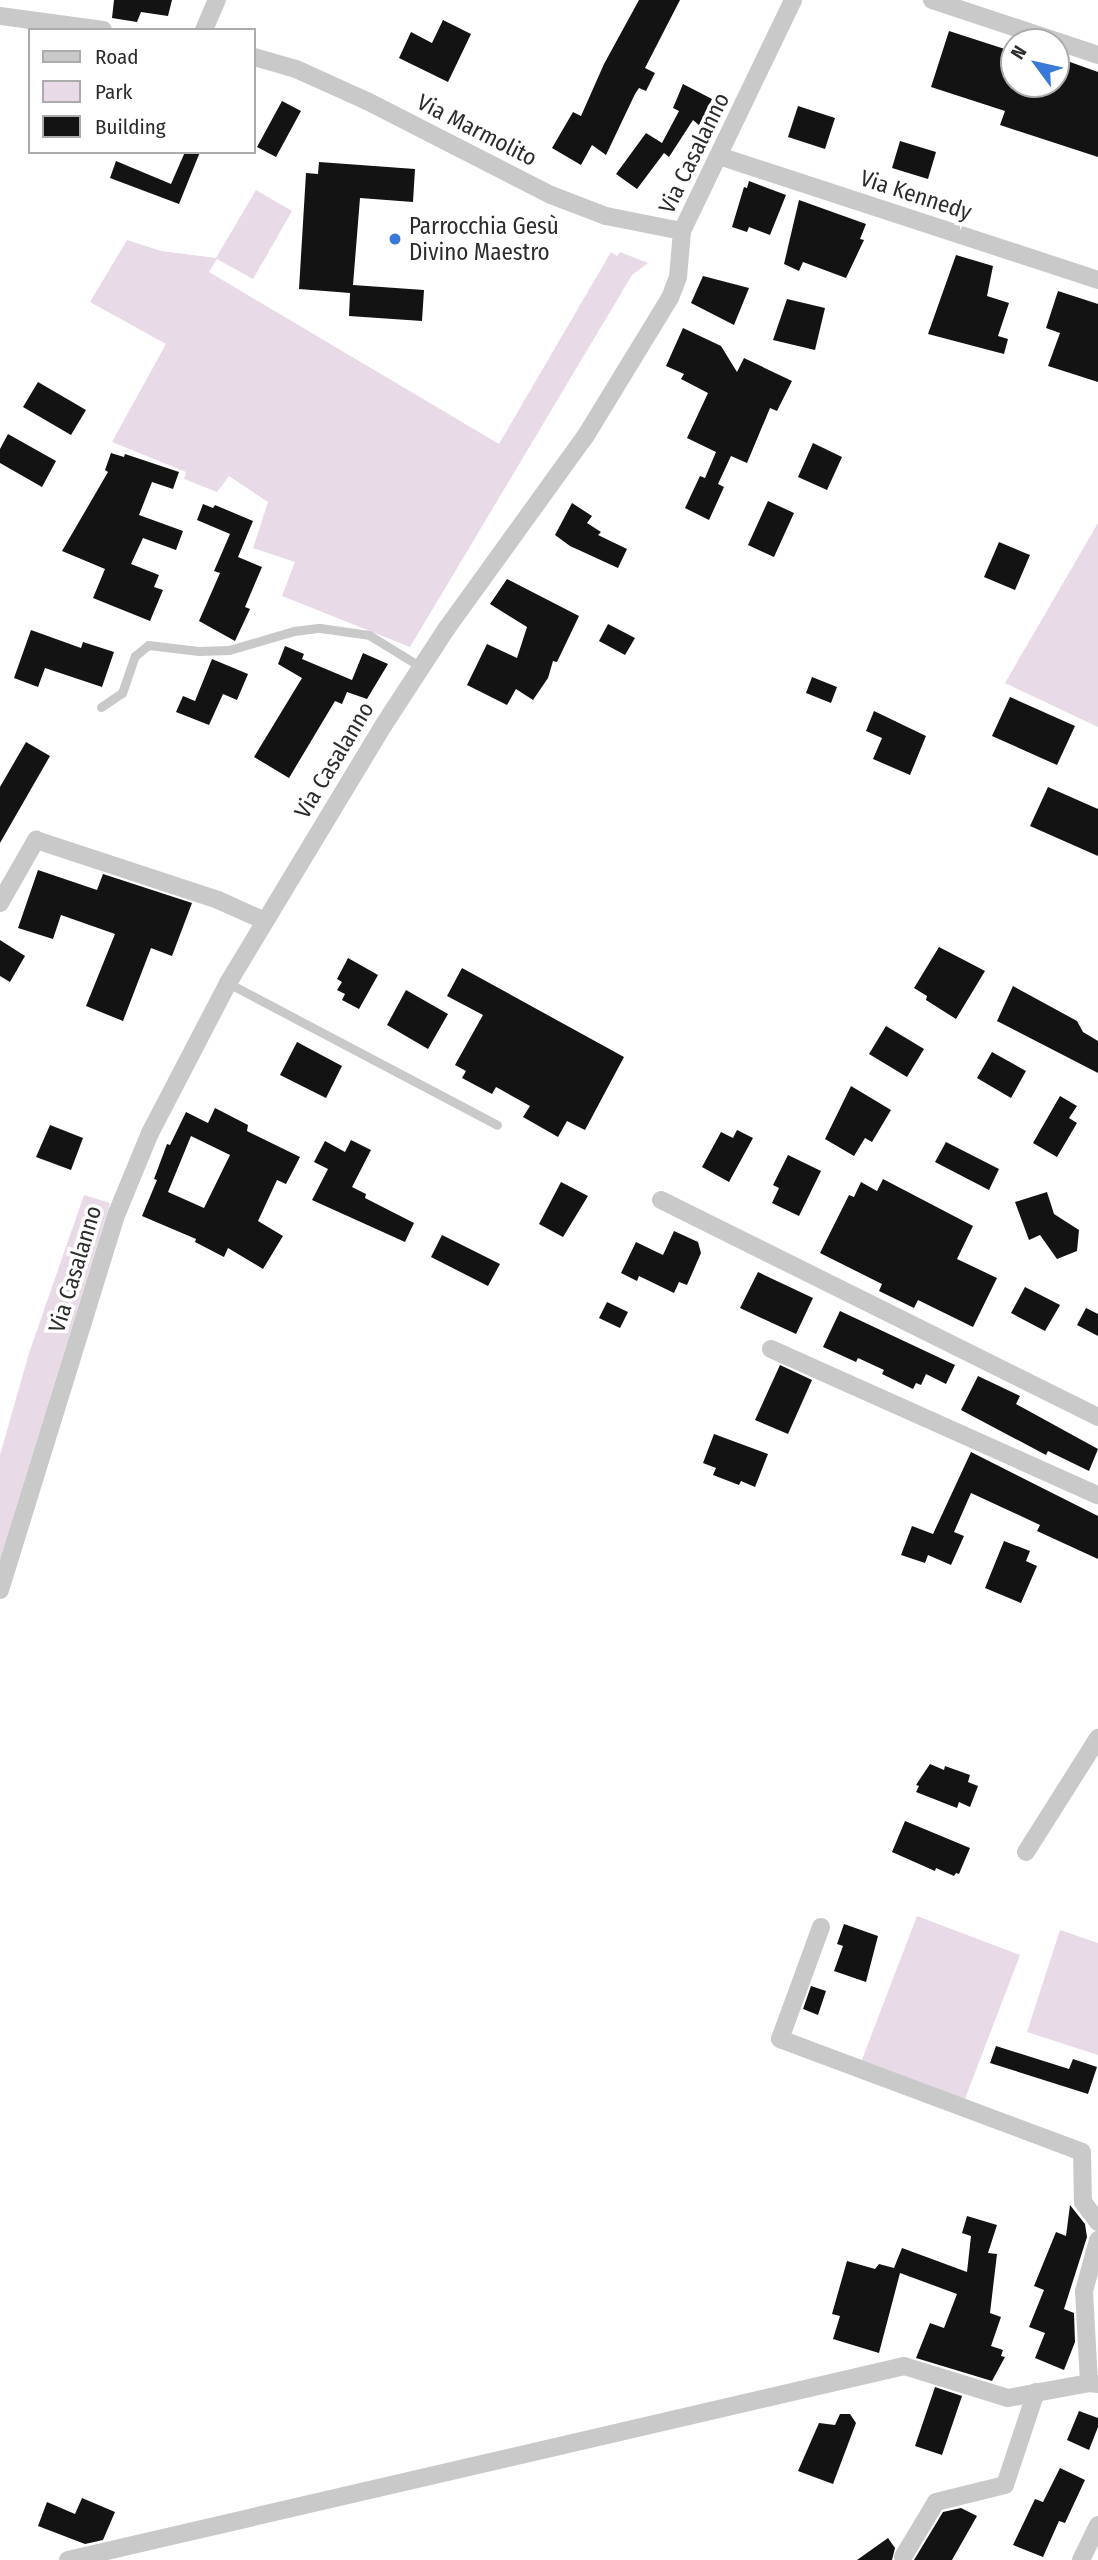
<!DOCTYPE html>
<meta charset="utf-8">
<style>
body{margin:0}
#map{position:relative;width:1098px;height:2560px;overflow:hidden;background:#fff;font-family:"Fira Sans Condensed",sans-serif}
div>[style]{position:absolute}
.green>*{inset:0;background:#e9dae7}
.building>*{inset:0;background:#131313}
.lane>*{height:9px;margin:-4.5px;padding:0 4.5px;transform-origin:4.5px;border-radius:4.5px;background:#c9c9c9}
.street>*{height:18px;margin:-9px;padding:0 9px;transform-origin:9px;border-radius:9px;background:#c9c9c9}
.dots>*{width:19px;height:19px;translate:-50% -50%;box-sizing:border-box;border:4px solid #fff;border-radius:50%}
span{translate:-50% -50%;white-space:nowrap;text-align:center;line-height:1.15;-webkit-text-stroke:7px #fff;paint-order:stroke}
.street-label{font-size:23px;color:#2c2c2c}
.poi-label{font-size:23px;color:#2c2c2c}
.left{translate:0 -50%;text-align:left}
.legend{position:absolute;left:28px;top:28px;width:228px;height:126px;box-sizing:border-box;background:#fff;border:2px solid #ababab;margin:0;padding:9px 12px;list-style:none;font-size:21px;color:#2c2c2c}
.legend li{display:flex;align-items:center;gap:14px;height:35px}
.legend b{width:35px;border:2px solid #ababab}
.north{position:absolute;left:1000px;top:28px;width:70px;height:70px;box-sizing:border-box;background:#fff;border:2px solid #ababab;border-radius:50%;rotate:303deg;font-size:19px;font-weight:700;line-height:28px;text-align:center;color:#2c2c2c}
.north::after{content:'';display:block;margin:auto;width:24px;height:32px;background:#387ad8;clip-path:polygon(50% 0,100% 100%,50% 72%,0 100%)}
</style>
<div id="map">
<div class="green">
<div style="clip-path:polygon(256px 190px,292px 211px,253px 279px,217px 259px,209px 272px,499px 444px,611px 252px,617px 256px,620px 252px,648px 263px,632px 275px,410px 647px,282px 596px,295px 562px,253px 548px,268px 502px,229px 476px,217px 492px,184px 479px,186px 472px,112px 442px,166px 344px,90px 302px,127px 240px,161px 251px,216px 258px)"></div>
<div style="clip-path:polygon(1098px 523px,1098px 727px,1005px 683px)"></div>
<div style="clip-path:polygon(84px 1195px,110px 1203px,0 1560px,0 1455px,29px 1353px)"></div>
<div style="clip-path:polygon(917px 1916px,1020px 1955px,963px 2104px,860px 2065px)"></div>
<div style="clip-path:polygon(1060px 1930px,1098px 1943px,1098px 2055px,1027px 2032px)"></div>
</div>
<div class="building">
<div style="clip-path:polygon(114px 0,172px 0,168px 16px,141px 12px,137px 22px,112px 18px)"></div>
<div style="clip-path:polygon(639px 0,680px 0,645px 68px,655px 73px,646px 91px,639px 88px,635px 94px,606px 155px,592px 145px,581px 165px,552px 148px,573px 112px,581px 116px,604px 64px)"></div>
<div style="clip-path:polygon(443px 20px,471px 34px,448px 82px,399px 58px,411px 32px,432px 43px)"></div>
<div style="clip-path:polygon(949px 31px,1014px 52px,1014px 84px,1062px 84px,1070px 62px,1098px 72px,1098px 157px,1000px 125px,1005px 111px,931px 87px)"></div>
<div style="clip-path:polygon(683px 84px,712px 99px,700px 126px,693px 120px,669px 157px,664px 153px,637px 189px,616px 174px,646px 133px,662px 143px,679px 111px,673px 108px)"></div>
<div style="clip-path:polygon(282px 101px,301px 111px,276px 157px,257px 147px)"></div>
<div style="clip-path:polygon(798px 106px,835px 118px,825px 149px,788px 137px)"></div>
<div style="clip-path:polygon(900px 141px,936px 152px,928px 179px,892px 168px)"></div>
<div style="clip-path:polygon(185px 152px,200px 152px,179px 204px,110px 178px,116px 161px,171px 184px)"></div>
<div style="clip-path:polygon(319px 162px,415px 169px,413px 202px,360px 198px,353px 285px,424px 290px,422px 321px,349px 316px,350px 293px,299px 289px,306px 173px,318px 174px)"></div>
<div style="clip-path:polygon(749px 181px,786px 195px,770px 235px,749px 227px,747px 232px,732px 227px,744px 187px,747px 188px)"></div>
<div style="clip-path:polygon(799px 200px,866px 224px,860px 239px,864px 240px,846px 278px,803px 262px,799px 271px,784px 264px)"></div>
<div style="clip-path:polygon(956px 255px,993px 266px,987px 296px,1009px 303px,998px 336px,1008px 339px,1004px 354px,928px 334px)"></div>
<div style="clip-path:polygon(703px 276px,749px 288px,734px 325px,691px 303px)"></div>
<div style="clip-path:polygon(1058px 291px,1098px 304px,1098px 382px,1048px 366px,1060px 333px,1046px 328px)"></div>
<div style="clip-path:polygon(787px 299px,825px 308px,815px 350px,773px 340px)"></div>
<div style="clip-path:polygon(683px 328px,721px 346px,737px 372px,744px 358px,792px 381px,777px 411px,770px 408px,747px 463px,731px 456px,718px 484px,724px 487px,709px 520px,685px 508px,700px 476px,705px 478px,716px 452px,687px 438px,708px 393px,681px 379px,684px 374px,666px 366px)"></div>
<div style="clip-path:polygon(38px 382px,86px 410px,71px 435px,23px 407px)"></div>
<div style="clip-path:polygon(8px 434px,56px 461px,42px 487px,0 463px,0 449px)"></div>
<div style="clip-path:polygon(813px 443px,842px 457px,827px 490px,798px 477px)"></div>
<div style="clip-path:polygon(111px 453px,124px 457px,125px 454px,179px 472px,173px 489px,152px 482px,139px 515px,183px 531px,176px 550px,143px 538px,131px 564px,159px 575px,154px 587px,163px 590px,150px 621px,93px 598px,105px 569px,62px 551px,108px 472px,105px 470px)"></div>
<div style="clip-path:polygon(768px 501px,794px 513px,774px 557px,748px 545px)"></div>
<div style="clip-path:polygon(572px 503px,592px 516px,587px 523px,601px 532px,598px 535px,627px 549px,618px 568px,570px 546px,555px 535px)"></div>
<div style="clip-path:polygon(203px 504px,213px 508px,215px 505px,253px 521px,238px 557px,262px 567px,245px 607px,250px 609px,235px 641px,199px 621px,220px 573px,214px 571px,230px 534px,197px 520px)"></div>
<div style="clip-path:polygon(999px 542px,1030px 555px,1015px 590px,984px 577px)"></div>
<div style="clip-path:polygon(507px 579px,579px 616px,557px 662px,553px 661px,548px 678px,533px 700px,516px 689px,507px 705px,467px 685px,487px 644px,517px 658px,527px 627px,490px 604px)"></div>
<div style="clip-path:polygon(608px 624px,635px 638px,625px 655px,599px 641px)"></div>
<div style="clip-path:polygon(31px 630px,81px 648px,83px 642px,114px 652px,102px 687px,45px 668px,38px 687px,14px 678px)"></div>
<div style="clip-path:polygon(285px 646px,304px 654px,302px 659px,352px 680px,363px 653px,388px 664px,367px 699px,347px 692px,342px 704px,335px 701px,289px 778px,254px 757px,302px 678px,278px 664px)"></div>
<div style="clip-path:polygon(212px 659px,248px 674px,237px 700px,223px 694px,209px 725px,176px 712px,183px 696px,195px 701px)"></div>
<div style="clip-path:polygon(812px 677px,837px 687px,831px 703px,806px 693px)"></div>
<div style="clip-path:polygon(1010px 697px,1075px 726px,1057px 765px,992px 736px)"></div>
<div style="clip-path:polygon(874px 711px,926px 736px,910px 775px,873px 759px,882px 738px,866px 731px)"></div>
<div style="clip-path:polygon(26px 742px,50px 756px,0 843px,0 787px)"></div>
<div style="clip-path:polygon(1048px 787px,1098px 809px,1098px 856px,1030px 826px)"></div>
<div style="clip-path:polygon(38px 870px,97px 890px,103px 874px,192px 903px,172px 956px,151px 948px,123px 1021px,86px 1006px,115px 934px,61px 915px,53px 939px,18px 928px)"></div>
<div style="clip-path:polygon(0 940px,25px 956px,10px 982px,0 976px)"></div>
<div style="clip-path:polygon(939px 947px,985px 971px,956px 1019px,926px 1000px,927px 996px,914px 988px)"></div>
<div style="clip-path:polygon(348px 958px,378px 975px,359px 1009px,342px 1000px,345px 994px,337px 990px,342px 982px,337px 979px)"></div>
<div style="clip-path:polygon(462px 968px,624px 1057px,585px 1130px,567px 1121px,558px 1137px,523px 1117px,530px 1106px,496px 1087px,492px 1094px,462px 1078px,466px 1071px,455px 1065px,483px 1015px,447px 996px)"></div>
<div style="clip-path:polygon(1013px 986px,1077px 1021px,1083px 1032px,1098px 1041px,1098px 1073px,997px 1021px)"></div>
<div style="clip-path:polygon(406px 990px,448px 1014px,428px 1049px,387px 1025px)"></div>
<div style="clip-path:polygon(886px 1026px,924px 1049px,907px 1077px,869px 1054px)"></div>
<div style="clip-path:polygon(297px 1042px,342px 1066px,326px 1098px,280px 1075px)"></div>
<div style="clip-path:polygon(992px 1052px,1026px 1071px,1011px 1098px,977px 1078px)"></div>
<div style="clip-path:polygon(851px 1086px,891px 1110px,872px 1142px,865px 1138px,854px 1156px,825px 1139px)"></div>
<div style="clip-path:polygon(1060px 1096px,1077px 1106px,1069px 1118px,1077px 1123px,1057px 1157px,1033px 1143px)"></div>
<div style="clip-path:polygon(evenodd,215px 1108px,248px 1125px,247px 1131px,300px 1157px,286px 1184px,277px 1180px,258px 1221px,283px 1236px,263px 1269px,228px 1248px,224px 1257px,195px 1242px,196px 1239px,142px 1216px,157px 1180px,154px 1179px,167px 1144px,170px 1145px,186px 1112px,208px 1123px,215px 1108px,191px 1136px,230px 1155px,204px 1208px,168px 1192px,191px 1136px)"></div>
<div style="clip-path:polygon(50px 1125px,83px 1138px,71px 1170px,36px 1157px)"></div>
<div style="clip-path:polygon(737px 1130px,753px 1138px,729px 1182px,702px 1167px,721px 1132px,733px 1138px)"></div>
<div style="clip-path:polygon(351px 1140px,371px 1150px,352px 1187px,366px 1194px,365px 1198px,414px 1223px,405px 1242px,312px 1200px,328px 1169px,314px 1162px,325px 1141px,345px 1152px)"></div>
<div style="clip-path:polygon(946px 1142px,999px 1169px,989px 1190px,935px 1162px)"></div>
<div style="clip-path:polygon(788px 1155px,821px 1171px,799px 1216px,772px 1203px,779px 1188px,773px 1185px)"></div>
<div style="clip-path:polygon(883px 1179px,973px 1226px,957px 1259px,997px 1278px,973px 1327px,918px 1300px,914px 1308px,879px 1291px,882px 1284px,820px 1253px,849px 1195px,854px 1197px,861px 1182px,877px 1191px)"></div>
<div style="clip-path:polygon(561px 1182px,588px 1196px,563px 1237px,539px 1224px)"></div>
<div style="clip-path:polygon(1047px 1192px,1054px 1214px,1079px 1230px,1077px 1251px,1057px 1259px,1040px 1235px,1029px 1240px,1015px 1202px)"></div>
<div style="clip-path:polygon(674px 1231px,698px 1242px,701px 1253px,687px 1285px,679px 1282px,674px 1293px,639px 1276px,637px 1281px,621px 1273px,636px 1242px,663px 1255px)"></div>
<div style="clip-path:polygon(442px 1235px,500px 1264px,488px 1286px,431px 1257px)"></div>
<div style="clip-path:polygon(758px 1272px,813px 1298px,796px 1334px,740px 1308px)"></div>
<div style="clip-path:polygon(1025px 1287px,1060px 1305px,1045px 1331px,1011px 1313px)"></div>
<div style="clip-path:polygon(607px 1302px,628px 1312px,620px 1328px,599px 1318px)"></div>
<div style="clip-path:polygon(1086px 1308px,1098px 1314px,1098px 1336px,1077px 1325px)"></div>
<div style="clip-path:polygon(840px 1311px,955px 1365px,946px 1384px,926px 1374px,921px 1385px,916px 1383px,913px 1389px,882px 1374px,884px 1370px,858px 1358px,856px 1362px,823px 1347px)"></div>
<div style="clip-path:polygon(780px 1365px,812px 1380px,788px 1434px,755px 1420px)"></div>
<div style="clip-path:polygon(978px 1376px,1020px 1396px,1016px 1404px,1098px 1449px,1089px 1471px,1048px 1451px,1046px 1455px,961px 1410px)"></div>
<div style="clip-path:polygon(714px 1434px,768px 1454px,755px 1487px,741px 1481px,739px 1485px,713px 1475px,716px 1468px,703px 1463px)"></div>
<div style="clip-path:polygon(971px 1452px,1098px 1516px,1098px 1559px,1037px 1531px,1040px 1525px,971px 1493px,954px 1532px,964px 1536px,951px 1565px,928px 1555px,925px 1563px,901px 1555px,912px 1526px,933px 1534px)"></div>
<div style="clip-path:polygon(1004px 1541px,1030px 1551px,1026px 1561px,1037px 1566px,1021px 1603px,985px 1588px)"></div>
<div style="clip-path:polygon(930px 1764px,944px 1770px,945px 1766px,970px 1775px,968px 1782px,978px 1786px,970px 1807px,959px 1802px,957px 1808px,916px 1792px,919px 1786px,916px 1785px)"></div>
<div style="clip-path:polygon(905px 1821px,970px 1848px,959px 1874px,956px 1873px,954px 1876px,936px 1868px,935px 1871px,892px 1852px)"></div>
<div style="clip-path:polygon(844px 1924px,878px 1936px,866px 1982px,834px 1971px,843px 1946px,837px 1944px)"></div>
<div style="clip-path:polygon(811px 1986px,826px 1991px,818px 2015px,803px 2009px)"></div>
<div style="clip-path:polygon(996px 2046px,1069px 2069px,1073px 2059px,1097px 2067px,1088px 2094px,990px 2063px)"></div>
<div style="clip-path:polygon(1070px 2205px,1085px 2224px,1087px 2237px,1064px 2309px,1074px 2313px,1075px 2342px,1064px 2370px,1035px 2358px,1045px 2333px,1029px 2327px,1044px 2290px,1034px 2286px,1056px 2232px,1066px 2236px)"></div>
<div style="clip-path:polygon(967px 2216px,997px 2225px,988px 2253px,997px 2254px,990px 2313px,1001px 2317px,991px 2346px,1003px 2350px,1001px 2356px,1005px 2357px,992px 2381px,916px 2358px,930px 2323px,944px 2328px,957px 2294px,900px 2273px,879px 2353px,833px 2339px,840px 2316px,832px 2314px,847px 2261px,875px 2269px,879px 2264px,894px 2268px,902px 2248px,967px 2272px,971px 2236px,962px 2233px)"></div>
<div style="clip-path:polygon(935px 2387px,962px 2396px,942px 2455px,915px 2446px)"></div>
<div style="clip-path:polygon(1079px 2411px,1098px 2418px,1098px 2427px,1089px 2450px,1067px 2440px)"></div>
<div style="clip-path:polygon(840px 2414px,850px 2414px,856px 2423px,833px 2484px,798px 2471px,819px 2423px,835px 2425px)"></div>
<div style="clip-path:polygon(1060px 2468px,1085px 2480px,1065px 2523px,1059px 2521px,1043px 2557px,1013px 2545px,1035px 2499px,1043px 2502px)"></div>
<div style="clip-path:polygon(82px 2498px,115px 2512px,103px 2540px,85px 2544px,38px 2526px,47px 2502px,75px 2514px)"></div>
<div style="clip-path:polygon(961px 2508px,977px 2516px,952px 2560px,914px 2560px,943px 2512px)"></div>
<div style="clip-path:polygon(888px 2538px,895px 2548px,892px 2560px,857px 2560px)"></div>
</div>
<div class="lane">
<div style="left:101px;top:707px;width:25px;rotate:-34deg"></div>
<div style="left:122px;top:693px;width:39px;rotate:-71deg"></div>
<div style="left:135px;top:656px;width:17px;rotate:-40deg"></div>
<div style="left:148px;top:645px;width:51px;rotate:6.7deg"></div>
<div style="left:199px;top:651px;width:30px;rotate:-2deg"></div>
<div style="left:229px;top:650px;width:68px;rotate:-16.3deg"></div>
<div style="left:294px;top:631px;width:26px;rotate:-7deg"></div>
<div style="left:320px;top:628px;width:49px;rotate:8.1deg"></div>
<div style="left:369px;top:635px;width:61px;rotate:31.6deg"></div>
<div style="left:228px;top:983px;width:304px;rotate:27.8deg"></div>
</div>
<div class="street">
<div style="left:932px;top:0;width:175px;rotate:18.3deg"></div>
<div style="left:0;top:16px;width:104px;rotate:7.7deg"></div>
<div style="left:204px;top:30px;width:33px;rotate:-67deg"></div>
<div style="left:254px;top:57px;width:44px;rotate:15.9deg"></div>
<div style="left:296px;top:69px;width:78px;rotate:24.3deg"></div>
<div style="left:367px;top:101px;width:207px;rotate:27.1deg"></div>
<div style="left:551px;top:195px;width:59px;rotate:20.9deg"></div>
<div style="left:606px;top:216px;width:77px;rotate:11.2deg"></div>
<div style="left:719px;top:156px;width:399px;rotate:18.1deg"></div>
<div style="left:0;top:903px;width:73px;rotate:-60.3deg"></div>
<div style="left:36px;top:840px;width:192px;rotate:18.2deg"></div>
<div style="left:218px;top:900px;width:51px;rotate:24.1deg"></div>
<div style="left:661px;top:1200px;width:488px;rotate:26.4deg"></div>
<div style="left:771px;top:1349px;width:358px;rotate:24.1deg"></div>
<div style="left:0;top:1590px;width:395px;rotate:-72.8deg"></div>
<div style="left:117px;top:1213px;width:87px;rotate:-67.6deg"></div>
<div style="left:150px;top:1133px;width:169px;rotate:-62.5deg"></div>
<div style="left:228px;top:983px;width:300px;rotate:-58.9deg"></div>
<div style="left:383px;top:726px;width:117px;rotate:-56.9deg"></div>
<div style="left:447px;top:628px;width:236px;rotate:-54.2deg"></div>
<div style="left:585px;top:437px;width:163px;rotate:-58.6deg"></div>
<div style="left:670px;top:298px;width:22px;rotate:-69deg"></div>
<div style="left:678px;top:277px;width:46px;rotate:-85deg"></div>
<div style="left:682px;top:231px;width:256px;rotate:-64.3deg"></div>
<div style="left:1026px;top:1852px;width:135px;rotate:-57.7deg"></div>
<div style="left:821px;top:1927px;width:119px;rotate:110.1deg"></div>
<div style="left:780px;top:2039px;width:322px;rotate:20.5deg"></div>
<div style="left:1082px;top:2152px;width:50px;rotate:88.9deg"></div>
<div style="left:1083px;top:2202px;width:25px;rotate:53deg"></div>
<div style="left:1089px;top:2383px;width:92px;rotate:-93.1deg"></div>
<div style="left:1084px;top:2291px;width:53px;rotate:-74.6deg"></div>
<div style="left:903px;top:2557px;width:64px;rotate:-59deg"></div>
<div style="left:936px;top:2502px;width:71px;rotate:-13.8deg"></div>
<div style="left:1005px;top:2485px;width:98px;rotate:-71.6deg"></div>
<div style="left:68px;top:2560px;width:858px;rotate:-13.06deg"></div>
<div style="left:904px;top:2366px;width:109px;rotate:17.1deg"></div>
<div style="left:1008px;top:2398px;width:82px;rotate:-10.5deg"></div>
<div style="left:1089px;top:2383px;width:9px;rotate:6deg"></div>
<div style="left:1081px;top:2560px;width:39px;rotate:-64deg"></div>
</div>
<div class="dots">
<div style="left:395px;top:239px;background:#387ad8"></div>
</div>
<div class="street-label">
<span style="left:477px;top:130px;rotate:27deg">Via Marmolito</span>
<span style="left:694px;top:153px;rotate:-64deg">Via Casalanno</span>
<span style="left:916px;top:195px;rotate:18deg">Via Kennedy</span>
<span style="left:334px;top:760px;rotate:-59deg">Via Casalanno</span>
<span style="left:75px;top:1269px;rotate:-73deg">Via Casalanno</span>
</div>
<div class="poi-label">
<span class="left" style="left:409px;top:239px">Parrocchia Gesù<br>Divino Maestro</span>
</div>
<ul class="legend">
<li><b style="height:9px;background:#c9c9c9"></b>Road</li>
<li><b style="height:19px;background:#e9dae7"></b>Park</li>
<li><b style="height:19px;background:#131313"></b>Building</li>
</ul>
<div class="north">N</div>
</div>
